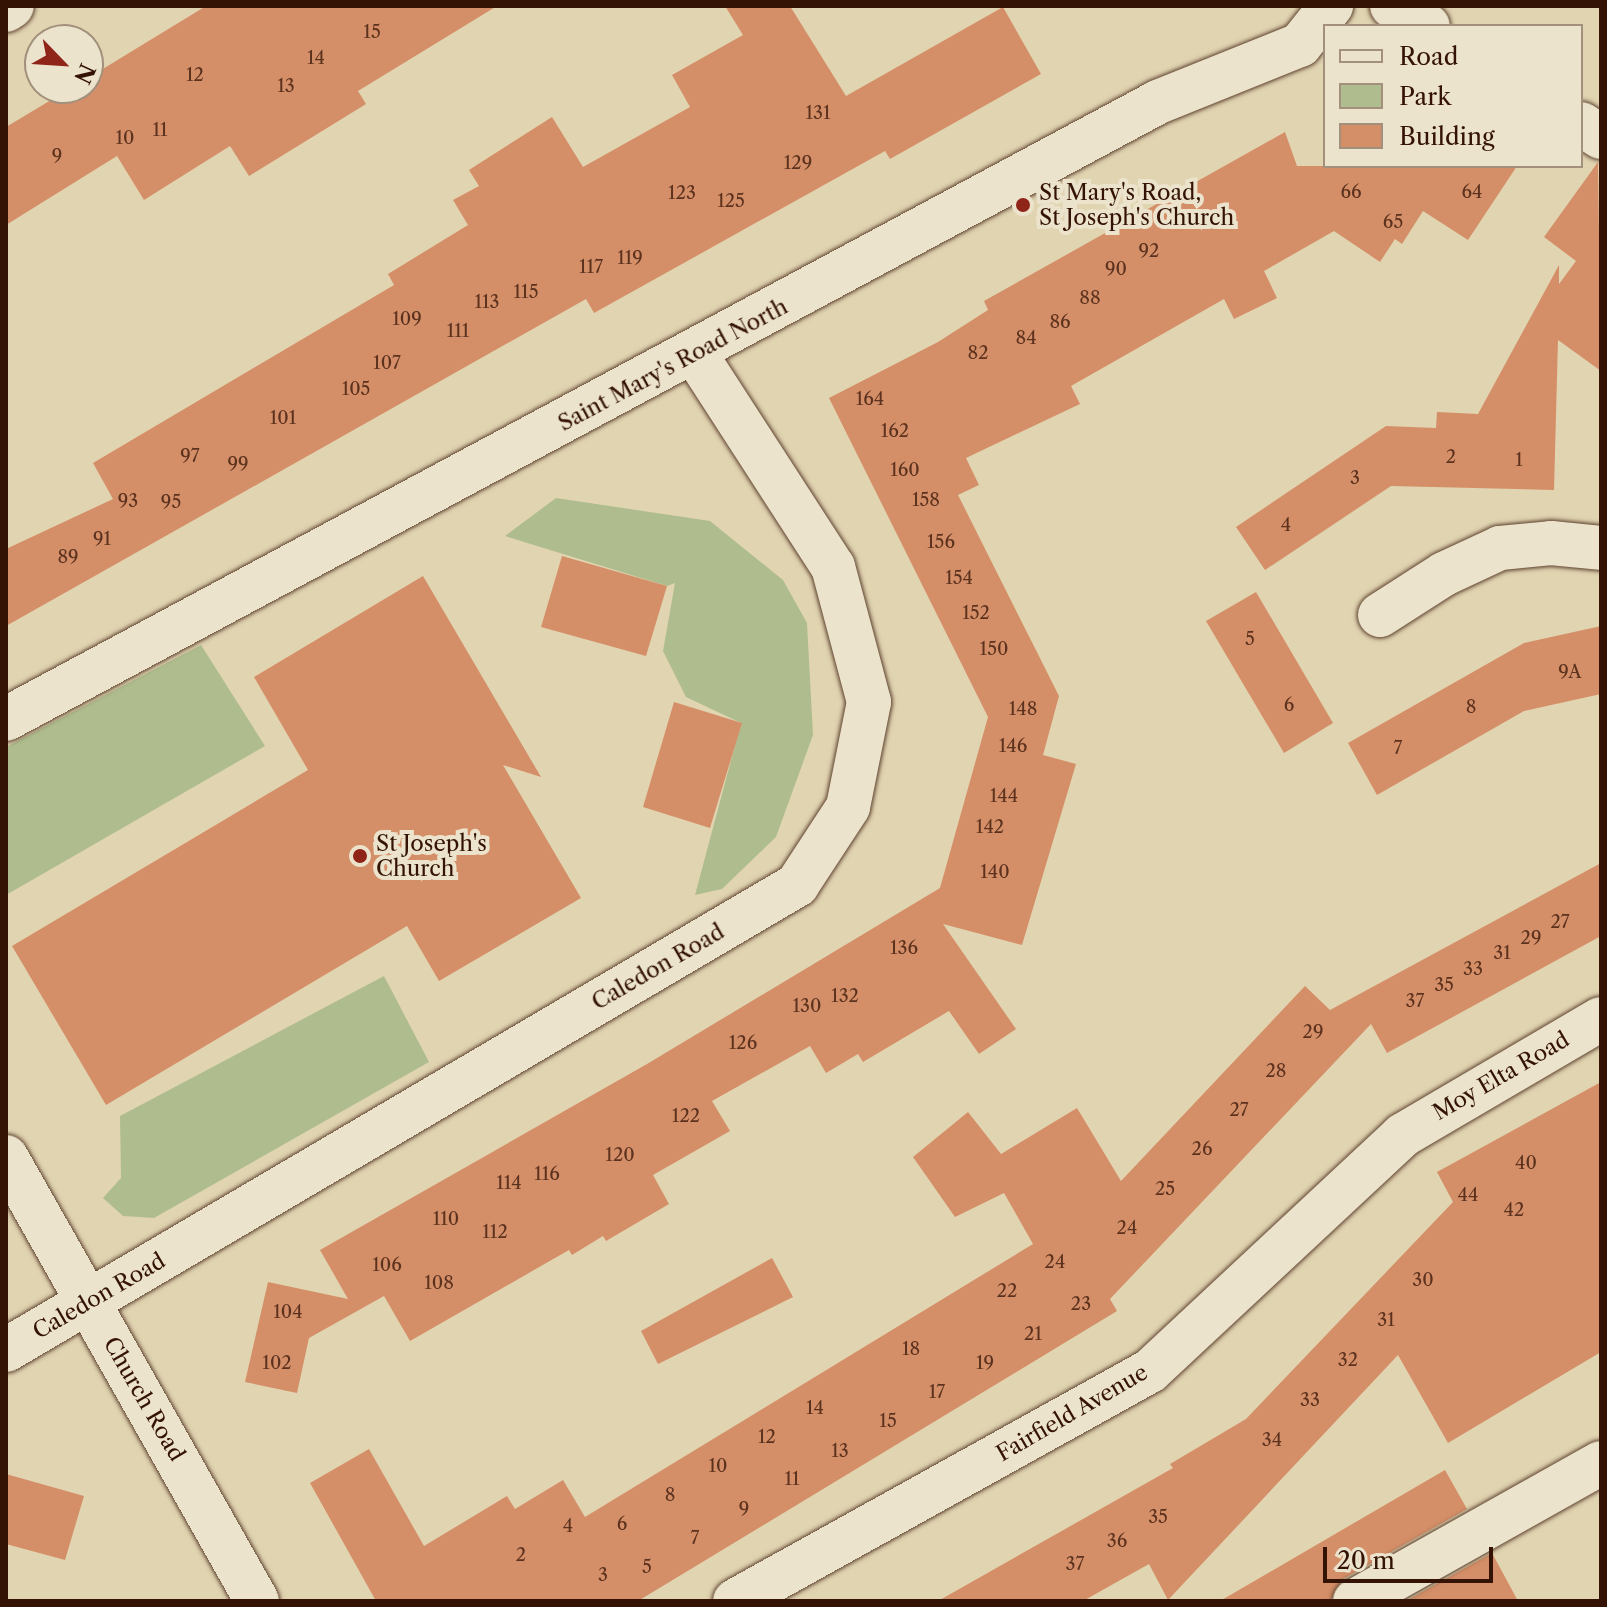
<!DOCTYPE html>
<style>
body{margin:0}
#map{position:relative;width:1607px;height:1607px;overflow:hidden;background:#e1d4b1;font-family:"Libre Caslon Text",serif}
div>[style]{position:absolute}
.green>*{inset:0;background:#afbd8e}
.building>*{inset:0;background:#d58f68}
.roads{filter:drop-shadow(0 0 2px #5f4330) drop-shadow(0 0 2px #5f4330)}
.minor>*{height:44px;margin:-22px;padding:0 22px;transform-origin:22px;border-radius:22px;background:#ece3cc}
.dots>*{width:22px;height:22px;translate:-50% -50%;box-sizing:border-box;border:4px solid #ece3cc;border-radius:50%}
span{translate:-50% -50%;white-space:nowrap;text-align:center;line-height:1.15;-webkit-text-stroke:8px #ece3cc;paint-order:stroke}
.number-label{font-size:18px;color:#5c321e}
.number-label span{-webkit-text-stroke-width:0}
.poi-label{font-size:22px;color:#341305}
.left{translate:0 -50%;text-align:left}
.street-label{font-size:22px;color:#341305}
.frame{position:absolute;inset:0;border:8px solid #341305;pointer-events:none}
.legend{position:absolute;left:1323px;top:24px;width:260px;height:144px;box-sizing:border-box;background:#ece3cc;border:2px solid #a2907c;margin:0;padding:10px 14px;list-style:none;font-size:24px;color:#341305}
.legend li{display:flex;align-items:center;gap:16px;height:40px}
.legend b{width:40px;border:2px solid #a2907c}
.north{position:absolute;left:24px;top:24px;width:80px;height:80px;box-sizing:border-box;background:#ece3cc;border:2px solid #a2907c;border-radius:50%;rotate:115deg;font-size:22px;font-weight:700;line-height:32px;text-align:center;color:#341305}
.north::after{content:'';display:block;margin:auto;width:28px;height:36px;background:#8f2418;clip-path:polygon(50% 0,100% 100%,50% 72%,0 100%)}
.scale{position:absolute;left:1323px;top:1547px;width:170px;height:36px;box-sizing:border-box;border:4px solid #341305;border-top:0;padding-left:10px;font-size:24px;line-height:28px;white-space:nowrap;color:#341305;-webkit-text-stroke:6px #ece3cc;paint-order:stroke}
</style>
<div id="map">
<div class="green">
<div style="clip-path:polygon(556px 498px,710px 521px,783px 580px,807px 623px,813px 735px,776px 837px,722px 889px,695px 895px,741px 723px,686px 697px,663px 651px,675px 583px,667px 586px,505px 536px)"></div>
<div style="clip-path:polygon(201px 645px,265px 746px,6px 895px,6px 747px)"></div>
<div style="clip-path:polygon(384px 976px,429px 1062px,154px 1218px,123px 1216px,103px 1198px,121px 1178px,120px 1116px)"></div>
</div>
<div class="building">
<div style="clip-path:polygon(206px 6px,497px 6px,358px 91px,366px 104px,249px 176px,230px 146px,144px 200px,117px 156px,6px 225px,6px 127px,71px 88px,88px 88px,88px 78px)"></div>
<div style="clip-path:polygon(725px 6px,790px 6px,846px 96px,1003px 7px,1041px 74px,890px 159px,885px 151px,594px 313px,586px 299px,6px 626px,6px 549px,113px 499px,93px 463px,394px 285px,388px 274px,468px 225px,453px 200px,479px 186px,469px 170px,552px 117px,583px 167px,690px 107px,672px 75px,743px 35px)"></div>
<div style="clip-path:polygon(1285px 132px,1297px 166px,1517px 166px,1468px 240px,1423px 211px,1402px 244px,1395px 239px,1380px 262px,1334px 231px,1264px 271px,1277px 298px,1234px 319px,1224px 299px,1071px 386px,1080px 404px,966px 458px,979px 485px,958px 495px,1059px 696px,1043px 755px,1076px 764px,1022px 945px,943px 924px,1016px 1029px,979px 1054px,949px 1011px,863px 1062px,858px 1054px,826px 1073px,810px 1046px,712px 1101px,730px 1131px,653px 1175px,669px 1204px,606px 1241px,603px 1236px,572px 1255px,569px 1250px,410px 1341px,384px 1296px,309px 1338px,297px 1393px,245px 1382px,268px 1282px,348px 1299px,320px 1250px,647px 1064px,940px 888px,988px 717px,829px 398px,938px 342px,988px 310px,984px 301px)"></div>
<div style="clip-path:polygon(1598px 162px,1601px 371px,1558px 340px,1554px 490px,1391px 486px,1265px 570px,1236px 527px,1386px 426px,1436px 428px,1437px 412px,1478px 414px,1559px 265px,1559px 284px,1576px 261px,1544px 237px)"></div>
<div style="clip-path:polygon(562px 556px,667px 586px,646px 656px,541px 627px)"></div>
<div style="clip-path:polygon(423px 576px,541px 777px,503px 765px,581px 898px,439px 981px,407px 926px,106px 1105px,12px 946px,308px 770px,254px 677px)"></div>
<div style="clip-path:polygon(1256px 592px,1333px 723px,1284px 753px,1206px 621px)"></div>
<div style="clip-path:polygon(1601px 626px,1601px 694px,1524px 711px,1377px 795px,1348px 743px,1524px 643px)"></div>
<div style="clip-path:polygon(674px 702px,742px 723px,710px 828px,643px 807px)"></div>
<div style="clip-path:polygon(1601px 863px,1601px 936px,1387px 1053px,1371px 1024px,1110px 1299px,1117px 1311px,638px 1601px,376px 1601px,310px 1483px,369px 1449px,424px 1546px,507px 1496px,515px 1509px,563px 1480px,585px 1517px,1033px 1244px,1004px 1193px,955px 1217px,913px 1157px,968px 1112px,1001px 1154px,1077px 1108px,1121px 1181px,1305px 986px,1330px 1010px)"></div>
<div style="clip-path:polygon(1601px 1082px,1601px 1352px,1448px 1443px,1398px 1355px,1168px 1600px,1149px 1564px,1083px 1601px,938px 1601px,1173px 1468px,1170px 1464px,1246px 1419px,1453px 1202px,1437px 1172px)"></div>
<div style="clip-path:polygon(772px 1258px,793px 1297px,658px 1364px,641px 1331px)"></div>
<div style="clip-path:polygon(1445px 1470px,1467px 1509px,1343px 1579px,1330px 1601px,1220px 1601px)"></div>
<div style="clip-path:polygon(6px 1474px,84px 1496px,65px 1560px,6px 1544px)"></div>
<div style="clip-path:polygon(1492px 1553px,1518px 1601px,1406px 1601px)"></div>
</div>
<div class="roads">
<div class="minor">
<div style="left:1392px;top:6px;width:41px;rotate:29.1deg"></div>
<div style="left:6px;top:10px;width:7px;rotate:-34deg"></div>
<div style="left:1581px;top:124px;width:24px;rotate:33deg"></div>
<div style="left:1380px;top:615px;width:76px;rotate:-32.6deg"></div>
<div style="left:1444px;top:574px;width:62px;rotate:-24.9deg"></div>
<div style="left:1500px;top:548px;width:51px;rotate:-5.6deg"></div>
<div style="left:1551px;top:543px;width:50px;rotate:5.7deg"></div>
<div style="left:6px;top:719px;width:1307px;rotate:-28.17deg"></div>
<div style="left:1158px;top:102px;width:153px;rotate:-21.9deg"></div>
<div style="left:1300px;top:45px;width:50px;rotate:-51.5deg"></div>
<div style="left:6px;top:1157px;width:510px;rotate:60.52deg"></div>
<div style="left:6px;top:1350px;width:918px;rotate:-30.45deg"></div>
<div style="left:797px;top:885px;width:93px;rotate:-56.8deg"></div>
<div style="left:848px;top:807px;width:107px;rotate:-78.7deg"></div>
<div style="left:869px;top:702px;width:140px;rotate:-104.9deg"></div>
<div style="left:833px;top:567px;width:254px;rotate:-122.9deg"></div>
<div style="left:735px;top:1601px;width:474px;rotate:-29deg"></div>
<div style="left:1150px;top:1371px;width:346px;rotate:-43deg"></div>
<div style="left:1403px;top:1135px;width:229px;rotate:-30.4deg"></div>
<div style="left:1355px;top:1601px;width:282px;rotate:-29.3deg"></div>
</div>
</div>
<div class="dots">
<div style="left:1023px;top:205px;background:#8f2418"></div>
<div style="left:360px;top:856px;background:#8f2418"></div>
</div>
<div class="number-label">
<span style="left:372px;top:32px">15</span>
<span style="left:316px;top:58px">14</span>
<span style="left:195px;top:75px">12</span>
<span style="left:286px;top:86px">13</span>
<span style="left:818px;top:113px">131</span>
<span style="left:160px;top:130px">11</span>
<span style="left:125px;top:138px">10</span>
<span style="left:57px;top:156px">9</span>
<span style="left:798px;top:163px">129</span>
<span style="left:1351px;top:192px">66</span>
<span style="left:1472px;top:192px">64</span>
<span style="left:682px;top:193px">123</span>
<span style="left:731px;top:201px">125</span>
<span style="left:1393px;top:222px">65</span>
<span style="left:1149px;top:251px">92</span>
<span style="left:630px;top:258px">119</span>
<span style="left:591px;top:267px">117</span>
<span style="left:1116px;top:269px">90</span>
<span style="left:526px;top:292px">115</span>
<span style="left:1090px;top:298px">88</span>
<span style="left:487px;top:302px">113</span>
<span style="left:407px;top:319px">109</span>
<span style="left:1060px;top:322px">86</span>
<span style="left:458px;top:331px">111</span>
<span style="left:1026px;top:338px">84</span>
<span style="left:978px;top:353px">82</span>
<span style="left:387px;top:363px">107</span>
<span style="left:356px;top:389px">105</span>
<span style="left:870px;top:399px">164</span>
<span style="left:283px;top:418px">101</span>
<span style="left:895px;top:431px">162</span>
<span style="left:190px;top:456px">97</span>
<span style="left:1451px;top:457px">2</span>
<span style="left:1519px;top:460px">1</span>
<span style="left:238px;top:464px">99</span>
<span style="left:905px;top:470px">160</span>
<span style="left:1355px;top:478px">3</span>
<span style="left:926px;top:500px">158</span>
<span style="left:128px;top:501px">93</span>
<span style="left:171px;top:502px">95</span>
<span style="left:1286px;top:525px">4</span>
<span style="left:102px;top:539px">91</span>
<span style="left:941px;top:542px">156</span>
<span style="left:68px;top:557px">89</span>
<span style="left:959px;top:578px">154</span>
<span style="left:976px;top:613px">152</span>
<span style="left:1250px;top:639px">5</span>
<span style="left:994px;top:649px">150</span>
<span style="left:1570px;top:672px">9A</span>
<span style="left:1289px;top:705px">6</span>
<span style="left:1471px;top:707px">8</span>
<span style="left:1023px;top:709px">148</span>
<span style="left:1013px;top:746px">146</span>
<span style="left:1398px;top:748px">7</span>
<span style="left:1004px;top:796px">144</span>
<span style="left:990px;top:827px">142</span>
<span style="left:995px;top:872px">140</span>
<span style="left:1560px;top:922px">27</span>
<span style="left:1531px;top:938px">29</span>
<span style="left:904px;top:948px">136</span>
<span style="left:1502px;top:953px">31</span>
<span style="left:1473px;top:969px">33</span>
<span style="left:1444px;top:985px">35</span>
<span style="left:845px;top:996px">132</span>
<span style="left:1415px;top:1001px">37</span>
<span style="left:807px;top:1006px">130</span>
<span style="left:1313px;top:1032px">29</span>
<span style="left:743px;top:1043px">126</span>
<span style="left:1276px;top:1071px">28</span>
<span style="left:1239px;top:1110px">27</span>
<span style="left:686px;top:1116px">122</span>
<span style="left:1202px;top:1149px">26</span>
<span style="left:620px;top:1155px">120</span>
<span style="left:1526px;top:1163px">40</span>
<span style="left:547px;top:1174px">116</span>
<span style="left:509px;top:1183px">114</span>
<span style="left:1165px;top:1189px">25</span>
<span style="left:1468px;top:1195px">44</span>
<span style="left:1514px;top:1210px">42</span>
<span style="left:446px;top:1219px">110</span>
<span style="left:1127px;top:1228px">24</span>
<span style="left:495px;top:1232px">112</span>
<span style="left:1055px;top:1262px">24</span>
<span style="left:387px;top:1265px">106</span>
<span style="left:1423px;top:1280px">30</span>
<span style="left:439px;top:1283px">108</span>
<span style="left:1007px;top:1291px">22</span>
<span style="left:1081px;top:1304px">23</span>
<span style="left:288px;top:1312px">104</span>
<span style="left:1386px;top:1320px">31</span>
<span style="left:1033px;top:1334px">21</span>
<span style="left:911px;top:1349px">18</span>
<span style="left:1348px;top:1360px">32</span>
<span style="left:277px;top:1363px">102</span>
<span style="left:985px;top:1363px">19</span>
<span style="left:937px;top:1392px">17</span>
<span style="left:1310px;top:1400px">33</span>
<span style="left:815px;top:1408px">14</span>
<span style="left:888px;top:1421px">15</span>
<span style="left:767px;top:1437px">12</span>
<span style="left:1272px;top:1440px">34</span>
<span style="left:840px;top:1451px">13</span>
<span style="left:718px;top:1466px">10</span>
<span style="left:792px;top:1479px">11</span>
<span style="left:670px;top:1495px">8</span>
<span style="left:744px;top:1509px">9</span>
<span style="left:1158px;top:1517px">35</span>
<span style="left:622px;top:1524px">6</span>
<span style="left:568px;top:1526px">4</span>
<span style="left:695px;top:1538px">7</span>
<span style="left:1117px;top:1541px">36</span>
<span style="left:521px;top:1555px">2</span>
<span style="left:1075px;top:1564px">37</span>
<span style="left:647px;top:1567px">5</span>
<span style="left:603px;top:1575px">3</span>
</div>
<div class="poi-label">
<span class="left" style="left:1039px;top:205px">St Mary's Road,<br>St Joseph's Church</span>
<span class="left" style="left:376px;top:856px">St Joseph's<br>Church</span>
</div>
<div class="street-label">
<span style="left:673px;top:365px;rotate:-28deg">Saint Mary's Road North</span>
<span style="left:658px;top:967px;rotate:-30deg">Caledon Road</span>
<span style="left:1501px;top:1076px;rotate:-30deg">Moy Elta Road</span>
<span style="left:99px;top:1296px;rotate:-30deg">Caledon Road</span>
<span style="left:144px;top:1399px;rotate:60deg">Church Road</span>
<span style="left:1072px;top:1413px;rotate:-30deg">Fairfield Avenue</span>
</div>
<div class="frame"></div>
<ul class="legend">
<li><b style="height:10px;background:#ece3cc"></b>Road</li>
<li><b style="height:22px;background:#afbd8e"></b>Park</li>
<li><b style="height:22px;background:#d58f68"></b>Building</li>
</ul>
<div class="north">N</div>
<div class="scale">20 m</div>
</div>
